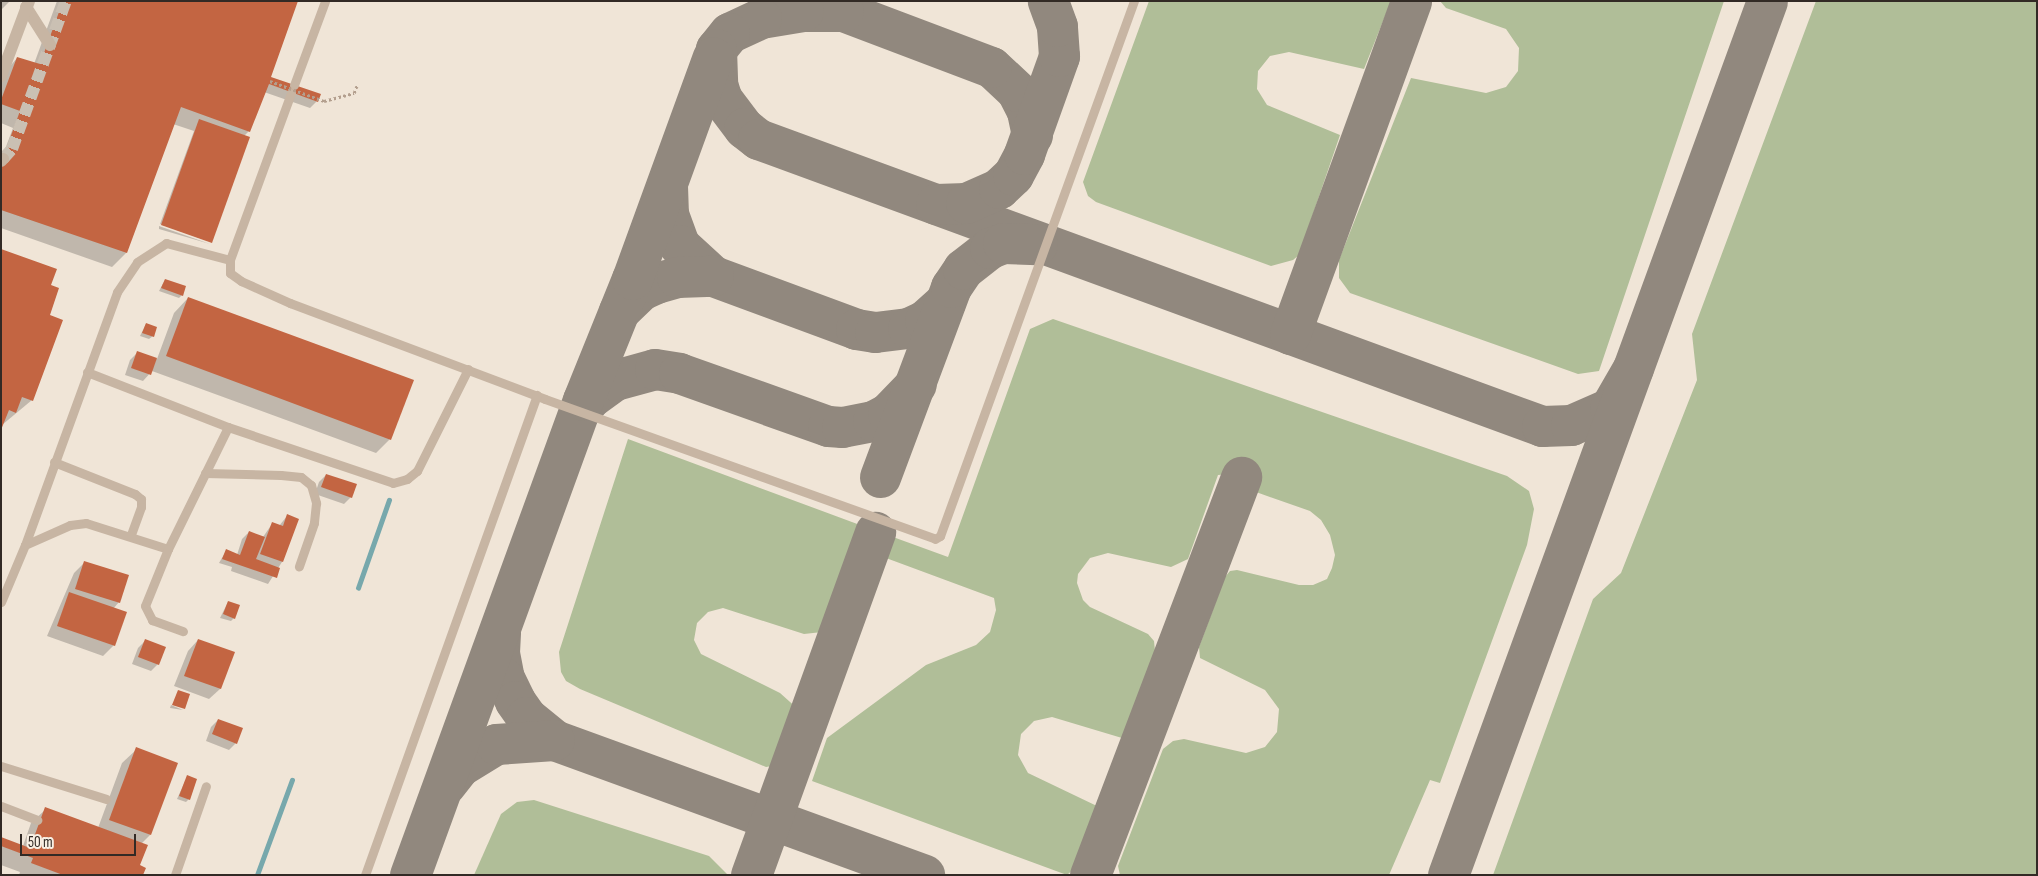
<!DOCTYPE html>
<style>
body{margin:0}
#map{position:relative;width:2038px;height:876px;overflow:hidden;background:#f0e5d7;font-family:"Sofia Sans Condensed",sans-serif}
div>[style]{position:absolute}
.green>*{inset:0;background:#b0be98}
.shadow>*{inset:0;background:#0003}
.stream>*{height:4.5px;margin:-2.25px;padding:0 2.25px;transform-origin:2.25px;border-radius:2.25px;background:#77a8ac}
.taxiway>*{height:41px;margin:-20.5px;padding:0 20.5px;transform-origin:20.5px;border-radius:20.5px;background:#91887e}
.building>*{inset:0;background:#c36542}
.minor-tunnel>*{height:12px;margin-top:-6px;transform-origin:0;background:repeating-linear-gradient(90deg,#cac0b3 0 12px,transparent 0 18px)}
.service>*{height:9px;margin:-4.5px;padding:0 4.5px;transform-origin:4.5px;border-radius:4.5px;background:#c7b5a3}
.minor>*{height:12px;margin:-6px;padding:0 6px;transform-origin:6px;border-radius:6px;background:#c7b5a3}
.path-bridge>*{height:2.5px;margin-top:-1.25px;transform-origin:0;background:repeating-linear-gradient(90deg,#b39f8e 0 2.5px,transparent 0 5px)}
span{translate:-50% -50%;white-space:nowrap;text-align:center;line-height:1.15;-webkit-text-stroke:5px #f8efe3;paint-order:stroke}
.frame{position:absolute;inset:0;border:2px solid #322a25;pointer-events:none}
.scale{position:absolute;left:20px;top:834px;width:116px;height:22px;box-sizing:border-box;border:2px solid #322a25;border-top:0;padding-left:6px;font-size:15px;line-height:18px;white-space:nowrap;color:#322a25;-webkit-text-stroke:4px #f8efe3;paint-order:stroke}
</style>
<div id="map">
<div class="green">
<div style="clip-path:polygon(1149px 1px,1391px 1px,1364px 69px,1289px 52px,1270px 56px,1258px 71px,1257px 89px,1267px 105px,1340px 135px,1299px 255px,1293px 260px,1271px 266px,1096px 202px,1088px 196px,1083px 182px)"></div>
<div style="clip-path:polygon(1440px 1px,1724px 1px,1599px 371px,1578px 374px,1350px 293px,1339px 278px,1339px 260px,1411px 78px,1486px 93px,1506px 87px,1518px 71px,1519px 48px,1506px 29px,1446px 8px)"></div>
<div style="clip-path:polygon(1816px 1px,2037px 1px,2037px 875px,1493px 875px,1593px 599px,1621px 573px,1697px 380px,1692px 334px)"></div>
<div style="clip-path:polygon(1053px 319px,1507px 476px,1529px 491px,1534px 509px,1527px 545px,1440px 783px,1430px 780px,1389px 875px,1120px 875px,1118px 866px,1163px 749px,1173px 741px,1184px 739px,1246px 753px,1265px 747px,1277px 732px,1279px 709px,1265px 690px,1200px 658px,1199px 647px,1225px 577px,1230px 571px,1237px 570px,1299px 585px,1313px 585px,1327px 579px,1332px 568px,1335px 555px,1330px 535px,1321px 520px,1310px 511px,1256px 492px,1241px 477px,1230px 474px,1218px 475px,1188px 559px,1171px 567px,1108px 553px,1090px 558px,1078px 574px,1077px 583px,1083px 600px,1090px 607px,1148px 634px,1154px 641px,1155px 651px,1122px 738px,1052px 717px,1034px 721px,1021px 734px,1018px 755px,1028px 773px,1099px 807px,1078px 865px,1067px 875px,812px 781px,827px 738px,926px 665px,976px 645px,990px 632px,996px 610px,994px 598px,886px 558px,893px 537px,948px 557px,1030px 329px)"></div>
<div style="clip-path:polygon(628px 439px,860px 525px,822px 632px,804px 634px,723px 608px,708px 612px,697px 623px,694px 640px,701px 654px,780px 693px,799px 710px,779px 760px,772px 766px,766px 767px,580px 689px,566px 681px,561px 672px,559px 652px)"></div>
<div style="clip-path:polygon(534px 800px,709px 856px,728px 875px,474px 875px,501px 814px,517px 802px)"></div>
</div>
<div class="shadow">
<div style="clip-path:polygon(1px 1px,10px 1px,1px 10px)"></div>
<div style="clip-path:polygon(57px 1px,296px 1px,267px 83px,317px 101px,310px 108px,264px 92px,249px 131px,244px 136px,211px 242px,160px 224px,194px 131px,173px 124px,126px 253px,112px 267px,1px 228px,1px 160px,13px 128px,1px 123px,1px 77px,17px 58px,34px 64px)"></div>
<div style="clip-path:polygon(159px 226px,210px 244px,159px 229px)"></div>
<div style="clip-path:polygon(165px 280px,182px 295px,179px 298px,159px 291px)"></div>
<div style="clip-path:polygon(50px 286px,48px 316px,32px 400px,2px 425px)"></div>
<div style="clip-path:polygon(188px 298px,390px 439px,376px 453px,152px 371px,143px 381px,125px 375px,130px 360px,137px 353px,157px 359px,174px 313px)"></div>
<div style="clip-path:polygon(146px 324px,153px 336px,149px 339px,140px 336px)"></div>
<div style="clip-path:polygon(326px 475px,351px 497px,344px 504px,315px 494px,319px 482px)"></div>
<div style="clip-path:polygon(287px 516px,282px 562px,268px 584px,231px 571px,232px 567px,219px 563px,226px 551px,237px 555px,242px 539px,249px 532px,263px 537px,272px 524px,279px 526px)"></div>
<div style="clip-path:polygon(84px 563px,119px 602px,113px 609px,114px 645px,103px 656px,47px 636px,74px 573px)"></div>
<div style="clip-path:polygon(228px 602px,234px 618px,231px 621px,220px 618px)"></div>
<div style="clip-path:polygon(198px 640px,233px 653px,220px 689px,209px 699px,174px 686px,188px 651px)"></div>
<div style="clip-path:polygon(145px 641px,158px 664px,151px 671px,132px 664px,138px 648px)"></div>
<div style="clip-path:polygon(171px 705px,183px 710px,170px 708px)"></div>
<div style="clip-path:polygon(218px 720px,236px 743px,229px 750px,206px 741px,211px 727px)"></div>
<div style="clip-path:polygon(137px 749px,150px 835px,141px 844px,138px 866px,142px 875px,19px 875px,20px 872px,1px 865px,1px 839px,23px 846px,31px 823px,46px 809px,98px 828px,122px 763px)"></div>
<div style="clip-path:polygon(187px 777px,189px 799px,186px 802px,177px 799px)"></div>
</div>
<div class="stream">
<div style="left:358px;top:588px;width:93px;rotate:-70.6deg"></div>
<div style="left:257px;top:875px;width:101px;rotate:-69.8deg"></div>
</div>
<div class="taxiway">
<div style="left:1032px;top:135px;width:25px;rotate:-102deg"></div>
<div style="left:1027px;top:111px;width:22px;rotate:-117deg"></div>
<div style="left:1017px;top:91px;width:35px;rotate:-137deg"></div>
<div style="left:991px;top:67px;width:158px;rotate:-159.3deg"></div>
<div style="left:843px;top:11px;width:40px;rotate:180deg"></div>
<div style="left:803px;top:11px;width:43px;rotate:170.5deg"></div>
<div style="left:761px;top:18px;width:35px;rotate:155deg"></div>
<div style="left:729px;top:33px;width:21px;rotate:129deg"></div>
<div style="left:716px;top:49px;width:35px;rotate:88deg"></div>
<div style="left:717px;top:84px;width:16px;rotate:72deg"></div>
<div style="left:722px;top:99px;width:36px;rotate:53deg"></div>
<div style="left:744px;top:128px;width:18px;rotate:38deg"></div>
<div style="left:758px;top:139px;width:835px;rotate:20.11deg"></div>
<div style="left:1542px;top:426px;width:29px;rotate:-2deg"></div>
<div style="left:1571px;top:425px;width:43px;rotate:-23.6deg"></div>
<div style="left:1610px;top:408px;width:46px;rotate:-60.1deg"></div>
<div style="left:667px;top:186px;width:28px;rotate:88deg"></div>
<div style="left:668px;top:214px;width:33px;rotate:70deg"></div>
<div style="left:679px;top:245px;width:46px;rotate:42.4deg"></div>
<div style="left:713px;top:276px;width:153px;rotate:20.3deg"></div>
<div style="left:856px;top:329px;width:19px;rotate:9deg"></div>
<div style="left:875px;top:332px;width:33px;rotate:-7deg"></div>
<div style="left:908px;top:328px;width:19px;rotate:-25deg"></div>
<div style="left:925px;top:320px;width:27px;rotate:-42deg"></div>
<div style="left:936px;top:204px;width:30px;rotate:-2deg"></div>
<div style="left:966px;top:203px;width:36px;rotate:-24deg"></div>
<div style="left:999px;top:188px;width:19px;rotate:-43deg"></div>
<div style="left:1013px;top:175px;width:24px;rotate:-62deg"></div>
<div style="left:1024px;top:154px;width:104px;rotate:-70.3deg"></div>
<div style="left:1059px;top:56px;width:30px;rotate:-94deg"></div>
<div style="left:1057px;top:26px;width:27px;rotate:-110deg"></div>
<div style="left:619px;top:311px;width:30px;rotate:-44deg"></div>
<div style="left:641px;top:290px;width:17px;rotate:-25deg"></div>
<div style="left:656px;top:283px;width:22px;rotate:-16deg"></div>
<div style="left:677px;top:277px;width:36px;rotate:-2deg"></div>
<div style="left:1290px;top:334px;width:354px;rotate:-70deg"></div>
<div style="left:581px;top:409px;width:14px;rotate:-51deg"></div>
<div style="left:590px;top:398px;width:31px;rotate:-36deg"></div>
<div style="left:615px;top:380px;width:41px;rotate:-15.4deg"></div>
<div style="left:655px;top:369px;width:24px;rotate:9deg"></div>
<div style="left:679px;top:373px;width:158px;rotate:19.6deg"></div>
<div style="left:828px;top:426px;width:14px;rotate:4deg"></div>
<div style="left:842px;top:427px;width:32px;rotate:-11deg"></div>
<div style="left:873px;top:421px;width:17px;rotate:-28deg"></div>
<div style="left:888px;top:413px;width:40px;rotate:-46deg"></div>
<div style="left:880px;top:477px;width:203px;rotate:-69.5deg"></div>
<div style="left:951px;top:287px;width:22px;rotate:-56deg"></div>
<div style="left:963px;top:269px;width:34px;rotate:-38deg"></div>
<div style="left:990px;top:248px;width:14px;rotate:-21deg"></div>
<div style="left:1003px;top:243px;width:34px;rotate:2deg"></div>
<div style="left:500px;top:633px;width:20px;rotate:93deg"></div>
<div style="left:499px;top:653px;width:25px;rotate:79deg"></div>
<div style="left:504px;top:678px;width:25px;rotate:64deg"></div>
<div style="left:515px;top:701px;width:19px;rotate:55deg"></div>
<div style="left:526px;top:717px;width:36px;rotate:39deg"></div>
<div style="left:554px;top:740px;width:394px;rotate:20deg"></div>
<div style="left:445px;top:785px;width:24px;rotate:-52deg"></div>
<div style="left:460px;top:766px;width:42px;rotate:-31.4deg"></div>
<div style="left:496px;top:744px;width:58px;rotate:-3.9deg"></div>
<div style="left:410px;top:875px;width:506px;rotate:-69.99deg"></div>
<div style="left:583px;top:400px;width:131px;rotate:-68deg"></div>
<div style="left:632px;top:279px;width:236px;rotate:-70deg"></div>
<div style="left:751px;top:875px;width:365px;rotate:-70.1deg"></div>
<div style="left:1090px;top:875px;width:426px;rotate:-69.2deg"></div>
<div style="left:1448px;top:875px;width:930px;rotate:-69.95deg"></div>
</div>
<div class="building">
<div style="clip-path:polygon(63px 1px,298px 1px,271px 77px,321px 94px,318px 102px,269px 84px,250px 132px,181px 107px,127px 253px,1px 210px,1px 163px,20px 111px,1px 104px,1px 100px,17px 57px,40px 64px)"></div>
<div style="clip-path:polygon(199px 119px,250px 137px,212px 243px,161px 225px)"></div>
<div style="clip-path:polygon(1px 249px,57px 269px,51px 285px,59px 288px,50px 315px,63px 320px,33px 401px,22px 397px,16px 413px,9px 410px,1px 430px)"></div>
<div style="clip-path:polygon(165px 279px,186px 286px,183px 296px,161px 288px)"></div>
<div style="clip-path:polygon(188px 297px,414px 380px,391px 440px,166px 356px)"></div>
<div style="clip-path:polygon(146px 323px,157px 327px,154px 337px,142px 333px)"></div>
<div style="clip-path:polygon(137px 351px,157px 358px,151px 375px,131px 368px)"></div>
<div style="clip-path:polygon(326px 474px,357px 484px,352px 498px,321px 487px)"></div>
<div style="clip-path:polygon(287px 514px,299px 519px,283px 562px,260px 554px,272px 522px,283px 526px)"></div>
<div style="clip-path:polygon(249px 531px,265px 537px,256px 559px,280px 568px,277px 578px,222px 559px,226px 549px,240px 555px)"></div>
<div style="clip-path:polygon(84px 561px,129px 575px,120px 603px,75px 589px)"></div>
<div style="clip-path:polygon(69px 592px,127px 612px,115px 646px,57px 626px)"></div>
<div style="clip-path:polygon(228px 601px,240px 605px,235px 619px,223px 614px)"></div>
<div style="clip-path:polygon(145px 639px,166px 647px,159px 665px,138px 657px)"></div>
<div style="clip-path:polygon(198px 639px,235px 652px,221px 689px,184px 676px)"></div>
<div style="clip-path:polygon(178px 690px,190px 694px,185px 709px,172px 705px)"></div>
<div style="clip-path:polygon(218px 719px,243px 728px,237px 744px,212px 734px)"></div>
<div style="clip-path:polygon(136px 747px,178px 763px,151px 835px,109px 820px)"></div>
<div style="clip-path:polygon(187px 775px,197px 779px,190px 800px,179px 796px)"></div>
<div style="clip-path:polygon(45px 807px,148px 845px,140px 865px,146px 868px,143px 875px,63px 875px,31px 863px,33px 858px,1px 846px,1px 837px,30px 848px)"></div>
</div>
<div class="minor-tunnel">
<div style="left:3px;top:159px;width:13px;rotate:-48deg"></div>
<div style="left:12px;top:149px;width:158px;rotate:-70deg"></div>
</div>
<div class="service">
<div style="left:294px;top:85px;width:90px;rotate:-69.7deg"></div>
<div style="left:291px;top:93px;width:178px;rotate:110.1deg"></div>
<div style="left:230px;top:260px;width:13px;rotate:90deg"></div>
<div style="left:230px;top:273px;width:14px;rotate:36deg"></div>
<div style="left:241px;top:281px;width:54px;rotate:24.2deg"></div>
<div style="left:290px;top:303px;width:272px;rotate:20.6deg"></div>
<div style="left:545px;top:399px;width:414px;rotate:19.7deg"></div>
<div style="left:935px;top:539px;width:6px;rotate:-31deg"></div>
<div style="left:940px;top:536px;width:569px;rotate:-70.07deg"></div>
<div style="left:87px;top:372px;width:151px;rotate:21.3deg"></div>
<div style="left:228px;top:427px;width:174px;rotate:18.7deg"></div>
<div style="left:393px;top:483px;width:15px;rotate:-16deg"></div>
<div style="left:407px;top:479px;width:13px;rotate:-39deg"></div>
<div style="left:417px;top:471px;width:114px;rotate:-63.4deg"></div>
<div style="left:54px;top:462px;width:87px;rotate:21.6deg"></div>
<div style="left:135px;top:494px;width:8px;rotate:40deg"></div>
<div style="left:141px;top:499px;width:8px;rotate:90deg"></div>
<div style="left:141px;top:507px;width:30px;rotate:110deg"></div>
<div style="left:205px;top:473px;width:76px;rotate:1.5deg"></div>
<div style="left:281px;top:475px;width:20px;rotate:6deg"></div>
<div style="left:301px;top:477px;width:13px;rotate:39deg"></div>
<div style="left:311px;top:485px;width:19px;rotate:74deg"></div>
<div style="left:316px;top:503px;width:20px;rotate:96deg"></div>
<div style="left:314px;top:523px;width:46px;rotate:109.2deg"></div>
<div style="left:25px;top:545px;width:49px;rotate:-24deg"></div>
<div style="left:70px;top:525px;width:16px;rotate:-7deg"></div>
<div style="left:86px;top:523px;width:86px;rotate:17.6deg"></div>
<div style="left:168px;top:549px;width:136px;rotate:-63.8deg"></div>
<div style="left:168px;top:549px;width:61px;rotate:112deg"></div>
<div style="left:145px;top:606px;width:16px;rotate:63deg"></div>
<div style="left:152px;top:620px;width:33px;rotate:20deg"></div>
<div style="left:1px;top:602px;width:62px;rotate:-67.2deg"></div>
<div style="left:25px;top:545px;width:269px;rotate:-70deg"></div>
<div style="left:117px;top:292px;width:36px;rotate:-56deg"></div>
<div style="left:137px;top:262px;width:35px;rotate:-33deg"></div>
<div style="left:166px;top:243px;width:66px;rotate:14.9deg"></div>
<div style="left:1px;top:766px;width:110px;rotate:17.4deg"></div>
<div style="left:1px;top:806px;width:39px;rotate:21deg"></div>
<div style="left:175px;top:875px;width:94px;rotate:-70.8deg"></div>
<div style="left:365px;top:875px;width:510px;rotate:-70.29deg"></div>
</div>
<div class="minor">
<div style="left:26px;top:7px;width:45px;rotate:57.7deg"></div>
<div style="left:1px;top:76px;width:80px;rotate:-69.5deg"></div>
<div style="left:1px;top:161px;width:3px;rotate:-45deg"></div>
</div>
<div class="path-bridge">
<div style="left:270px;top:81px;width:58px;rotate:20.3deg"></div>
<div style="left:324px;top:101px;width:31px;rotate:-15deg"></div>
<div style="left:354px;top:93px;width:9px;rotate:-69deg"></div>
</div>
<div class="frame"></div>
<div class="scale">50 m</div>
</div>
